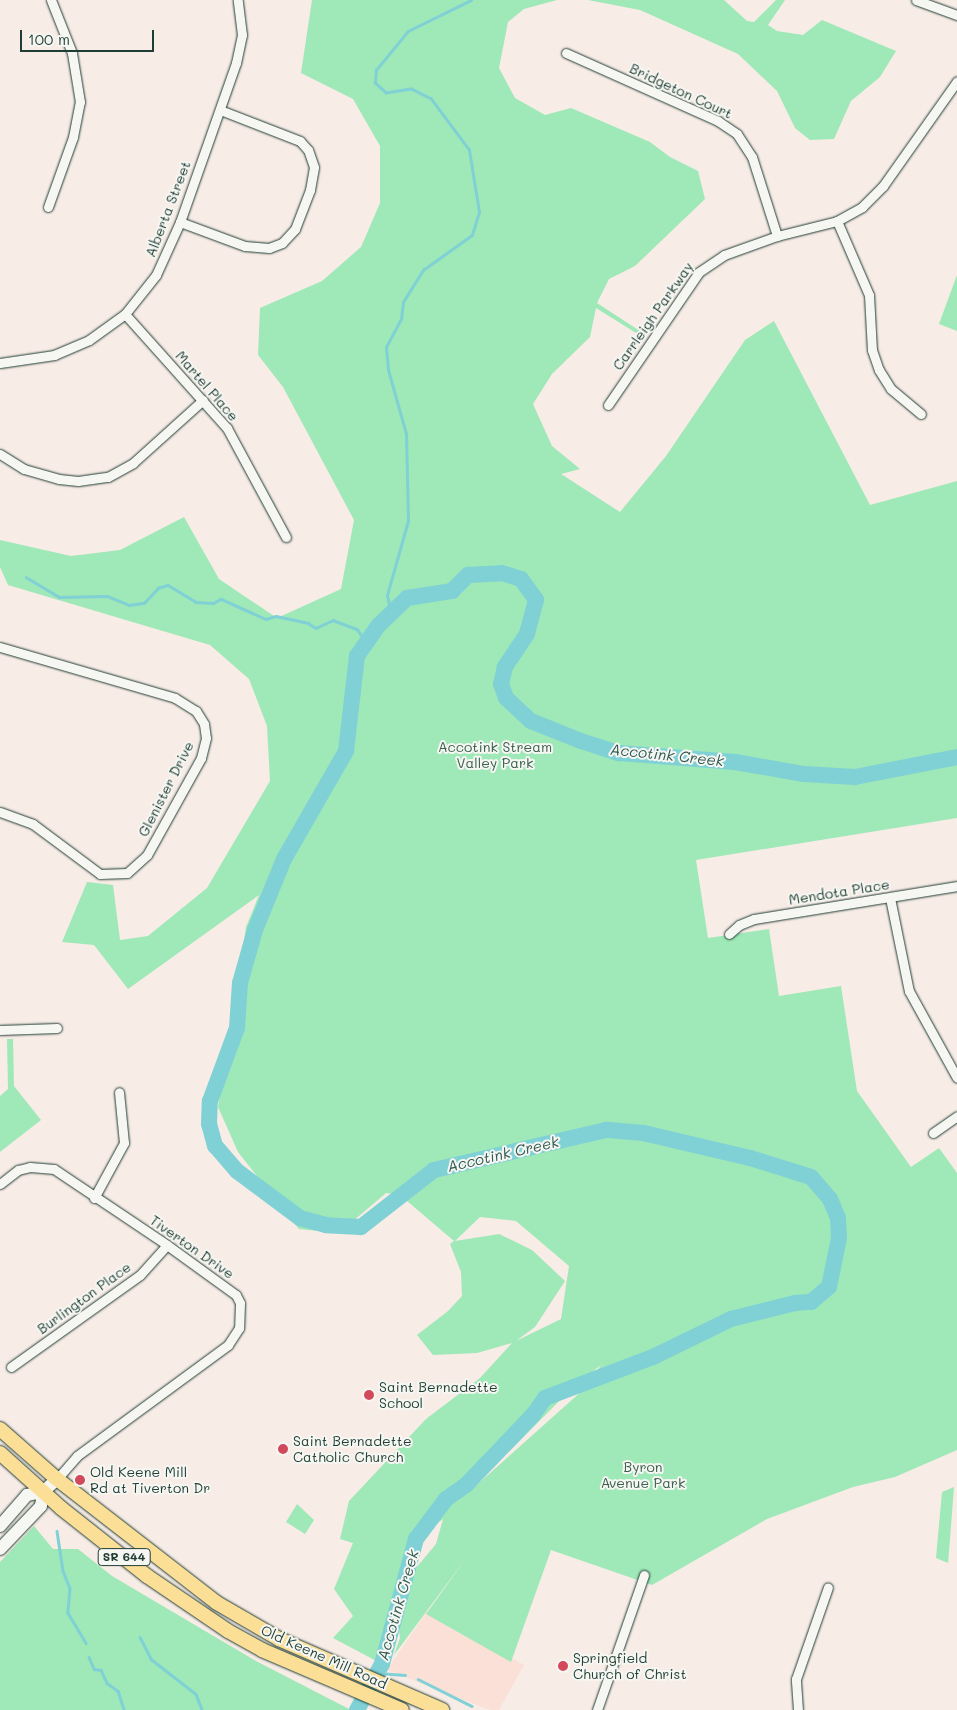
<!DOCTYPE html>
<style>
body{margin:0}
#map{position:relative;width:957px;height:1710px;overflow:hidden;background:#f8ece6;font-family:Mali,sans-serif}
div>[style]{position:absolute}
.built>*{inset:0;background:#fae0d7}
.green>*{inset:0;background:#9fe8b7}
.stream>*{height:2.5px;margin:-1.25px;padding:0 1.25px;transform-origin:1.25px;border-radius:1.25px;background:#7fd1d6}
.river>*{height:16px;margin:-8px;padding:0 8px;transform-origin:8px;border-radius:8px;background:#7fd1d6}
.roads{filter:drop-shadow(0 0 1px #1f3d34) drop-shadow(0 0 1px #1f3d34)}
.street>*{height:9px;margin:-4.5px;padding:0 4.5px;transform-origin:4.5px;border-radius:4.5px;background:#f6f6f2}
.secondary>*{height:12px;margin:-6px;padding:0 6px;transform-origin:6px;border-radius:6px;background:#f6f6f2}
.primary>*{height:14px;margin:-7px;padding:0 7px;transform-origin:7px;border-radius:7px;background:#fbdf96}
.dots>*{width:14px;height:14px;translate:-50% -50%;box-sizing:border-box;border:2px solid #f6f6f2;border-radius:50%}
span{translate:-50% -50%;white-space:nowrap;text-align:center;line-height:1.15;-webkit-text-stroke:4px #f6f6f2;paint-order:stroke}
.shield-label span{padding:1px 4px;background:#f6f6f2;border:1px solid;border-radius:4px;-webkit-text-stroke-width:0}
.shield-label{font-size:12px;color:#1f3d34;font-weight:700}
.street-label{font-size:14px;color:#1f3d34}
.park-label{font-size:14px;color:#395f4e}
.poi-label{font-size:14px;color:#1f3d34}
.left{translate:0 -50%;text-align:left}
.water-label{font-size:15px;color:#325b54;font-style:italic}
.scale{position:absolute;left:20px;top:30px;width:134px;height:22px;box-sizing:border-box;border:2px solid #1f3d34;border-top:0;padding-left:6px;font-size:15px;line-height:18px;white-space:nowrap;color:#1f3d34;-webkit-text-stroke:4px #f6f6f2;paint-order:stroke}
</style>
<div id="map">
<div class="built">
<div style="clip-path:polygon(428px 1610px,524px 1665px,499px 1710px,490px 1710px,387px 1670px)"></div>
</div>
<div class="green">
<div style="clip-path:polygon(evenodd,312px 0,557px 0,524px 9px,508px 22px,499px 68px,515px 98px,545px 115px,571px 108px,650px 142px,670px 157px,698px 171px,705px 199px,635px 266px,609px 279px,597px 303px,643px 333px,641px 336px,596px 308px,590px 337px,552px 374px,533px 404px,552px 446px,580px 469px,561px 474px,620px 512px,666px 456px,745px 340px,774px 321px,870px 505px,957px 481px,957px 818px,696px 860px,708px 938px,769px 929px,779px 996px,841px 986px,857px 1091px,911px 1167px,939px 1148px,957px 1173px,957px 1450px,895px 1477px,853px 1487px,767px 1519px,652px 1585px,551px 1550px,511px 1662px,426px 1614px,467px 1557px,394px 1655px,400px 1638px,397px 1616px,382px 1664px,333px 1638px,353px 1616px,334px 1589px,353px 1543px,340px 1539px,349px 1501px,426px 1419px,480px 1378px,512px 1343px,477px 1353px,433px 1355px,417px 1335px,448px 1311px,462px 1296px,461px 1272px,450px 1244px,454px 1241px,400px 1195px,386px 1193px,339px 1233px,299px 1229px,238px 1152px,218px 1107px,246px 927px,259px 895px,128px 989px,94px 945px,62px 942px,87px 882px,113px 885px,120px 940px,148px 936px,207px 888px,270px 781px,267px 726px,249px 679px,210px 645px,8px 585px,0 567px,0 540px,71px 556px,120px 550px,184px 517px,219px 579px,277px 618px,341px 589px,354px 520px,283px 387px,258px 355px,260px 308px,322px 281px,361px 247px,380px 203px,380px 146px,353px 99px,301px 73px,312px 0,480px 1217px,516px 1221px,569px 1266px,561px 1319px,516px 1341px,535px 1327px,565px 1281px,532px 1250px,499px 1234px,455px 1241px,480px 1217px,312px 0,601px 1365px,583px 1390px,471px 1490px,572px 1388px,601px 1365px,312px 0,443px 1519px,436px 1544px,401px 1586px,416px 1539px,443px 1519px)"></div>
<div style="clip-path:polygon(588px 0,724px 0,747px 21px,754px 22px,776px 0,785px 0,768px 25px,777px 31px,803px 35px,822px 20px,896px 51px,880px 77px,851px 101px,834px 139px,810px 140px,795px 128px,777px 91px,738px 54px,640px 10px)"></div>
<div style="clip-path:polygon(957px 275px,957px 331px,939px 324px)"></div>
<div style="clip-path:polygon(7px 1039px,13px 1039px,14px 1086px,41px 1120px,0 1152px,0 1096px,8px 1089px)"></div>
<div style="clip-path:polygon(954px 1487px,950px 1539px,948px 1563px,936px 1558px,942px 1492px)"></div>
<div style="clip-path:polygon(297px 1504px,314px 1520px,305px 1534px,286px 1522px)"></div>
<div style="clip-path:polygon(34px 1526px,53px 1549px,78px 1549px,112px 1576px,256px 1661px,351px 1710px,0 1710px,0 1562px)"></div>
</div>
<div class="stream">
<div style="left:26px;top:577px;width:39px;rotate:31deg"></div>
<div style="left:59px;top:597px;width:48px;rotate:-1.2deg"></div>
<div style="left:107px;top:596px;width:24px;rotate:22deg"></div>
<div style="left:129px;top:605px;width:15px;rotate:-8deg"></div>
<div style="left:144px;top:603px;width:21px;rotate:-47deg"></div>
<div style="left:158px;top:588px;width:10px;rotate:-17deg"></div>
<div style="left:168px;top:585px;width:33px;rotate:31deg"></div>
<div style="left:196px;top:602px;width:17px;rotate:3deg"></div>
<div style="left:213px;top:603px;width:9px;rotate:-27deg"></div>
<div style="left:221px;top:599px;width:49px;rotate:24deg"></div>
<div style="left:266px;top:619px;width:10px;rotate:-17deg"></div>
<div style="left:276px;top:616px;width:33px;rotate:12deg"></div>
<div style="left:308px;top:623px;width:9px;rotate:32deg"></div>
<div style="left:316px;top:628px;width:19px;rotate:-25deg"></div>
<div style="left:333px;top:620px;width:26px;rotate:21deg"></div>
<div style="left:357px;top:629px;width:17px;rotate:54deg"></div>
<div style="left:391px;top:614px;width:19px;rotate:-102deg"></div>
<div style="left:387px;top:595px;width:77px;rotate:-74.2deg"></div>
<div style="left:408px;top:521px;width:87px;rotate:-91.3deg"></div>
<div style="left:406px;top:434px;width:66px;rotate:-105.7deg"></div>
<div style="left:388px;top:370px;width:23px;rotate:-95deg"></div>
<div style="left:386px;top:347px;width:32px;rotate:-62deg"></div>
<div style="left:401px;top:319px;width:17px;rotate:-83deg"></div>
<div style="left:403px;top:302px;width:38px;rotate:-58deg"></div>
<div style="left:423px;top:270px;width:60px;rotate:-35.5deg"></div>
<div style="left:472px;top:235px;width:24px;rotate:-73deg"></div>
<div style="left:479px;top:212px;width:63px;rotate:-99.2deg"></div>
<div style="left:469px;top:150px;width:64px;rotate:-126.7deg"></div>
<div style="left:431px;top:99px;width:22px;rotate:-153deg"></div>
<div style="left:411px;top:89px;width:25px;rotate:171deg"></div>
<div style="left:386px;top:93px;width:15px;rotate:-138deg"></div>
<div style="left:375px;top:83px;width:13px;rotate:-86deg"></div>
<div style="left:376px;top:70px;width:50px;rotate:-50.6deg"></div>
<div style="left:408px;top:31px;width:70px;rotate:-26.2deg"></div>
<div style="left:57px;top:1531px;width:40px;rotate:81.5deg"></div>
<div style="left:63px;top:1571px;width:18px;rotate:68deg"></div>
<div style="left:70px;top:1588px;width:25px;rotate:95deg"></div>
<div style="left:68px;top:1613px;width:35px;rotate:59deg"></div>
<div style="left:140px;top:1637px;width:25px;rotate:63deg"></div>
<div style="left:151px;top:1659px;width:57px;rotate:37.9deg"></div>
<div style="left:196px;top:1694px;width:17px;rotate:69deg"></div>
<div style="left:89px;top:1657px;width:13px;rotate:67deg"></div>
<div style="left:94px;top:1669px;width:7px;rotate:8deg"></div>
<div style="left:101px;top:1670px;width:14px;rotate:65deg"></div>
<div style="left:107px;top:1683px;width:14px;rotate:36deg"></div>
<div style="left:118px;top:1691px;width:20px;rotate:72deg"></div>
<div style="left:378px;top:1673px;width:27px;rotate:4deg"></div>
<div style="left:418px;top:1679px;width:60px;rotate:26.6deg"></div>
</div>
<div class="river">
<div style="left:357px;top:1710px;width:52px;rotate:-61.5deg"></div>
<div style="left:382px;top:1664px;width:130px;rotate:-74.8deg"></div>
<div style="left:416px;top:1539px;width:50px;rotate:-53.1deg"></div>
<div style="left:446px;top:1499px;width:24px;rotate:-35deg"></div>
<div style="left:466px;top:1485px;width:97px;rotate:-46.3deg"></div>
<div style="left:533px;top:1415px;width:21px;rotate:-55deg"></div>
<div style="left:545px;top:1398px;width:116px;rotate:-20.8deg"></div>
<div style="left:653px;top:1357px;width:87px;rotate:-26deg"></div>
<div style="left:731px;top:1319px;width:66px;rotate:-14deg"></div>
<div style="left:795px;top:1303px;width:16px;rotate:-4deg"></div>
<div style="left:811px;top:1302px;width:23px;rotate:-40deg"></div>
<div style="left:829px;top:1287px;width:50px;rotate:-78.5deg"></div>
<div style="left:839px;top:1238px;width:20px;rotate:-93deg"></div>
<div style="left:838px;top:1218px;width:21px;rotate:-113deg"></div>
<div style="left:830px;top:1199px;width:29px;rotate:-131deg"></div>
<div style="left:811px;top:1177px;width:64px;rotate:-162.7deg"></div>
<div style="left:750px;top:1158px;width:110px;rotate:-166.8deg"></div>
<div style="left:643px;top:1133px;width:37px;rotate:-175deg"></div>
<div style="left:606px;top:1130px;width:177px;rotate:166.9deg"></div>
<div style="left:434px;top:1170px;width:93px;rotate:142deg"></div>
<div style="left:361px;top:1227px;width:35px;rotate:-177deg"></div>
<div style="left:326px;top:1225px;width:27px;rotate:-165deg"></div>
<div style="left:300px;top:1218px;width:79px;rotate:-143.3deg"></div>
<div style="left:237px;top:1171px;width:33px;rotate:-131deg"></div>
<div style="left:215px;top:1146px;width:23px;rotate:-105deg"></div>
<div style="left:209px;top:1124px;width:23px;rotate:-88deg"></div>
<div style="left:210px;top:1101px;width:78px;rotate:-69.7deg"></div>
<div style="left:237px;top:1028px;width:45px;rotate:-86.2deg"></div>
<div style="left:240px;top:983px;width:55px;rotate:-74.2deg"></div>
<div style="left:255px;top:930px;width:77px;rotate:-67.8deg"></div>
<div style="left:284px;top:859px;width:125px;rotate:-60.1deg"></div>
<div style="left:346px;top:751px;width:96px;rotate:-83.4deg"></div>
<div style="left:357px;top:656px;width:38px;rotate:-55deg"></div>
<div style="left:379px;top:625px;width:39px;rotate:-44deg"></div>
<div style="left:407px;top:598px;width:46px;rotate:-8.8deg"></div>
<div style="left:452px;top:591px;width:23px;rotate:-45deg"></div>
<div style="left:468px;top:575px;width:34px;rotate:-3deg"></div>
<div style="left:502px;top:573px;width:20px;rotate:18deg"></div>
<div style="left:521px;top:579px;width:26px;rotate:54deg"></div>
<div style="left:536px;top:600px;width:35px;rotate:105deg"></div>
<div style="left:527px;top:634px;width:40px;rotate:124deg"></div>
<div style="left:505px;top:667px;width:17px;rotate:103deg"></div>
<div style="left:501px;top:684px;width:15px;rotate:70deg"></div>
<div style="left:506px;top:698px;width:34px;rotate:43deg"></div>
<div style="left:531px;top:721px;width:54px;rotate:21.8deg"></div>
<div style="left:581px;top:741px;width:40px;rotate:18deg"></div>
<div style="left:619px;top:753px;width:116px;rotate:4.4deg"></div>
<div style="left:735px;top:762px;width:70px;rotate:9.9deg"></div>
<div style="left:804px;top:774px;width:51px;rotate:3.4deg"></div>
<div style="left:855px;top:777px;width:104px;rotate:-11.1deg"></div>
</div>
<div class="roads">
<div class="street">
<div style="left:916px;top:0;width:44px;rotate:20.1deg"></div>
<div style="left:566px;top:53px;width:167px;rotate:24.1deg"></div>
<div style="left:718px;top:121px;width:23px;rotate:34deg"></div>
<div style="left:737px;top:134px;width:27px;rotate:57deg"></div>
<div style="left:752px;top:157px;width:83px;rotate:72.4deg"></div>
<div style="left:48px;top:207px;width:74px;rotate:-70.3deg"></div>
<div style="left:73px;top:137px;width:36px;rotate:-79deg"></div>
<div style="left:80px;top:102px;width:50px;rotate:-99.3deg"></div>
<div style="left:72px;top:53px;width:57px;rotate:-111.6deg"></div>
<div style="left:837px;top:221px;width:81px;rotate:66.6deg"></div>
<div style="left:869px;top:295px;width:55px;rotate:86.9deg"></div>
<div style="left:872px;top:350px;width:21px;rotate:71deg"></div>
<div style="left:879px;top:370px;width:22px;rotate:58deg"></div>
<div style="left:891px;top:389px;width:39px;rotate:40deg"></div>
<div style="left:180px;top:222px;width:69px;rotate:20.3deg"></div>
<div style="left:245px;top:246px;width:24px;rotate:5deg"></div>
<div style="left:269px;top:248px;width:14px;rotate:-21deg"></div>
<div style="left:282px;top:243px;width:19px;rotate:-47deg"></div>
<div style="left:295px;top:229px;width:42px;rotate:-69deg"></div>
<div style="left:310px;top:190px;width:23px;rotate:-80deg"></div>
<div style="left:314px;top:167px;width:18px;rotate:-109deg"></div>
<div style="left:308px;top:150px;width:12px;rotate:-132deg"></div>
<div style="left:300px;top:141px;width:86px;rotate:-158.8deg"></div>
<div style="left:125px;top:314px;width:153px;rotate:48.2deg"></div>
<div style="left:227px;top:428px;width:124px;rotate:61.6deg"></div>
<div style="left:0;top:363px;width:55px;rotate:-8.4deg"></div>
<div style="left:54px;top:355px;width:38px;rotate:-23deg"></div>
<div style="left:89px;top:340px;width:44px;rotate:-35.8deg"></div>
<div style="left:125px;top:314px;width:50px;rotate:-51.5deg"></div>
<div style="left:156px;top:275px;width:58px;rotate:-65.6deg"></div>
<div style="left:180px;top:222px;width:169px;rotate:-70.6deg"></div>
<div style="left:236px;top:63px;width:29px;rotate:-78deg"></div>
<div style="left:242px;top:35px;width:35px;rotate:-97deg"></div>
<div style="left:608px;top:405px;width:161px;rotate:-55.6deg"></div>
<div style="left:699px;top:272px;width:30px;rotate:-34deg"></div>
<div style="left:724px;top:255px;width:56px;rotate:-19.7deg"></div>
<div style="left:777px;top:236px;width:62px;rotate:-14deg"></div>
<div style="left:837px;top:221px;width:29px;rotate:-29deg"></div>
<div style="left:862px;top:207px;width:30px;rotate:-45deg"></div>
<div style="left:883px;top:186px;width:128px;rotate:-54.8deg"></div>
<div style="left:0;top:454px;width:28px;rotate:32deg"></div>
<div style="left:24px;top:469px;width:36px;rotate:16deg"></div>
<div style="left:59px;top:479px;width:19px;rotate:6deg"></div>
<div style="left:78px;top:481px;width:30px;rotate:-8deg"></div>
<div style="left:108px;top:477px;width:29px;rotate:-29deg"></div>
<div style="left:133px;top:463px;width:94px;rotate:-42deg"></div>
<div style="left:0;top:647px;width:182px;rotate:16.2deg"></div>
<div style="left:175px;top:698px;width:25px;rotate:32deg"></div>
<div style="left:196px;top:711px;width:15px;rotate:58deg"></div>
<div style="left:204px;top:724px;width:14px;rotate:82deg"></div>
<div style="left:206px;top:738px;width:21px;rotate:104deg"></div>
<div style="left:201px;top:758px;width:111px;rotate:119.1deg"></div>
<div style="left:147px;top:855px;width:27px;rotate:138deg"></div>
<div style="left:127px;top:873px;width:27px;rotate:178deg"></div>
<div style="left:100px;top:874px;width:84px;rotate:-143.3deg"></div>
<div style="left:33px;top:824px;width:35px;rotate:-160deg"></div>
<div style="left:890px;top:898px;width:95px;rotate:78.5deg"></div>
<div style="left:909px;top:991px;width:99px;rotate:61.1deg"></div>
<div style="left:729px;top:934px;width:13px;rotate:-42deg"></div>
<div style="left:739px;top:925px;width:16px;rotate:-22deg"></div>
<div style="left:754px;top:919px;width:206px;rotate:-9.2deg"></div>
<div style="left:0;top:1030px;width:57px;rotate:-2deg"></div>
<div style="left:933px;top:1133px;width:29px;rotate:-35deg"></div>
<div style="left:0;top:1184px;width:23px;rotate:-38deg"></div>
<div style="left:18px;top:1170px;width:12px;rotate:-14deg"></div>
<div style="left:30px;top:1167px;width:24px;rotate:5deg"></div>
<div style="left:54px;top:1169px;width:136px;rotate:33.9deg"></div>
<div style="left:167px;top:1245px;width:85px;rotate:35.9deg"></div>
<div style="left:236px;top:1295px;width:9px;rotate:63deg"></div>
<div style="left:240px;top:1303px;width:25px;rotate:92deg"></div>
<div style="left:239px;top:1328px;width:20px;rotate:123deg"></div>
<div style="left:228px;top:1345px;width:187px;rotate:143.7deg"></div>
<div style="left:77px;top:1456px;width:30px;rotate:131deg"></div>
<div style="left:94px;top:1198px;width:63px;rotate:-61.4deg"></div>
<div style="left:124px;top:1143px;width:51px;rotate:-95.6deg"></div>
<div style="left:11px;top:1367px;width:158px;rotate:-35.5deg"></div>
<div style="left:140px;top:1275px;width:40px;rotate:-48deg"></div>
<div style="left:597px;top:1710px;width:143px;rotate:-70.8deg"></div>
<div style="left:798px;top:1710px;width:31px;rotate:-94deg"></div>
<div style="left:796px;top:1679px;width:97px;rotate:-70.8deg"></div>
</div>
<div class="secondary">
<div style="left:0;top:1526px;width:41px;rotate:-48.9deg"></div>
<div style="left:27px;top:1495px;width:16px;rotate:-11deg"></div>
<div style="left:43px;top:1492px;width:19px;rotate:-43deg"></div>
<div style="left:0;top:1549px;width:59px;rotate:-46.4deg"></div>
<div style="left:41px;top:1506px;width:14px;rotate:-82deg"></div>
</div>
<div class="primary">
<div style="left:0;top:1429px;width:76px;rotate:41.3deg"></div>
<div style="left:57px;top:1479px;width:202px;rotate:37.8deg"></div>
<div style="left:217px;top:1603px;width:72px;rotate:30.1deg"></div>
<div style="left:279px;top:1639px;width:178px;rotate:23.5deg"></div>
<div style="left:0;top:1453px;width:82px;rotate:42deg"></div>
<div style="left:61px;top:1508px;width:110px;rotate:38.3deg"></div>
<div style="left:147px;top:1576px;width:98px;rotate:34.2deg"></div>
<div style="left:228px;top:1631px;width:39px;rotate:29deg"></div>
<div style="left:262px;top:1650px;width:152px;rotate:23.2deg"></div>
</div>
</div>
<div class="dots">
<div style="left:369px;top:1395px;background:#d1495b"></div>
<div style="left:283px;top:1449px;background:#d1495b"></div>
<div style="left:80px;top:1480px;background:#d1495b"></div>
<div style="left:563px;top:1666px;background:#d1495b"></div>
</div>
<div class="shield-label">
<span style="left:124px;top:1557px">SR 644</span>
</div>
<div class="street-label">
<span style="left:681px;top:91px;rotate:25deg">Bridgeton Court</span>
<span style="left:168px;top:209px;rotate:-69deg">Alberta Street</span>
<span style="left:653px;top:316px;rotate:-55deg">Carrleigh Parkway</span>
<span style="left:207px;top:386px;rotate:49deg">Martel Place</span>
<span style="left:166px;top:789px;rotate:-63deg">Glenister Drive</span>
<span style="left:839px;top:892px;rotate:-9deg">Mendota Place</span>
<span style="left:192px;top:1247px;rotate:35deg">Tiverton Drive</span>
<span style="left:84px;top:1298px;rotate:-36deg">Burlington Place</span>
<span style="left:324px;top:1657px;rotate:24deg">Old Keene Mill Road</span>
</div>
<div class="park-label">
<span style="left:495px;top:755px">Accotink Stream<br>Valley Park</span>
<span style="left:643px;top:1475px">Byron<br>Avenue Park</span>
</div>
<div class="poi-label">
<span class="left" style="left:379px;top:1395px">Saint Bernadette<br>School</span>
<span class="left" style="left:293px;top:1449px">Saint Bernadette<br>Catholic Church</span>
<span class="left" style="left:90px;top:1480px">Old Keene Mill<br>Rd at Tiverton Dr</span>
<span class="left" style="left:573px;top:1666px">Springfield<br>Church of Christ</span>
</div>
<div class="water-label">
<span style="left:667px;top:755px;rotate:6deg">Accotink Creek</span>
<span style="left:503px;top:1154px;rotate:-13deg">Accotink Creek</span>
<span style="left:398px;top:1605px;rotate:-74deg">Accotink Creek</span>
</div>
<div class="scale">100 m</div>
</div>
